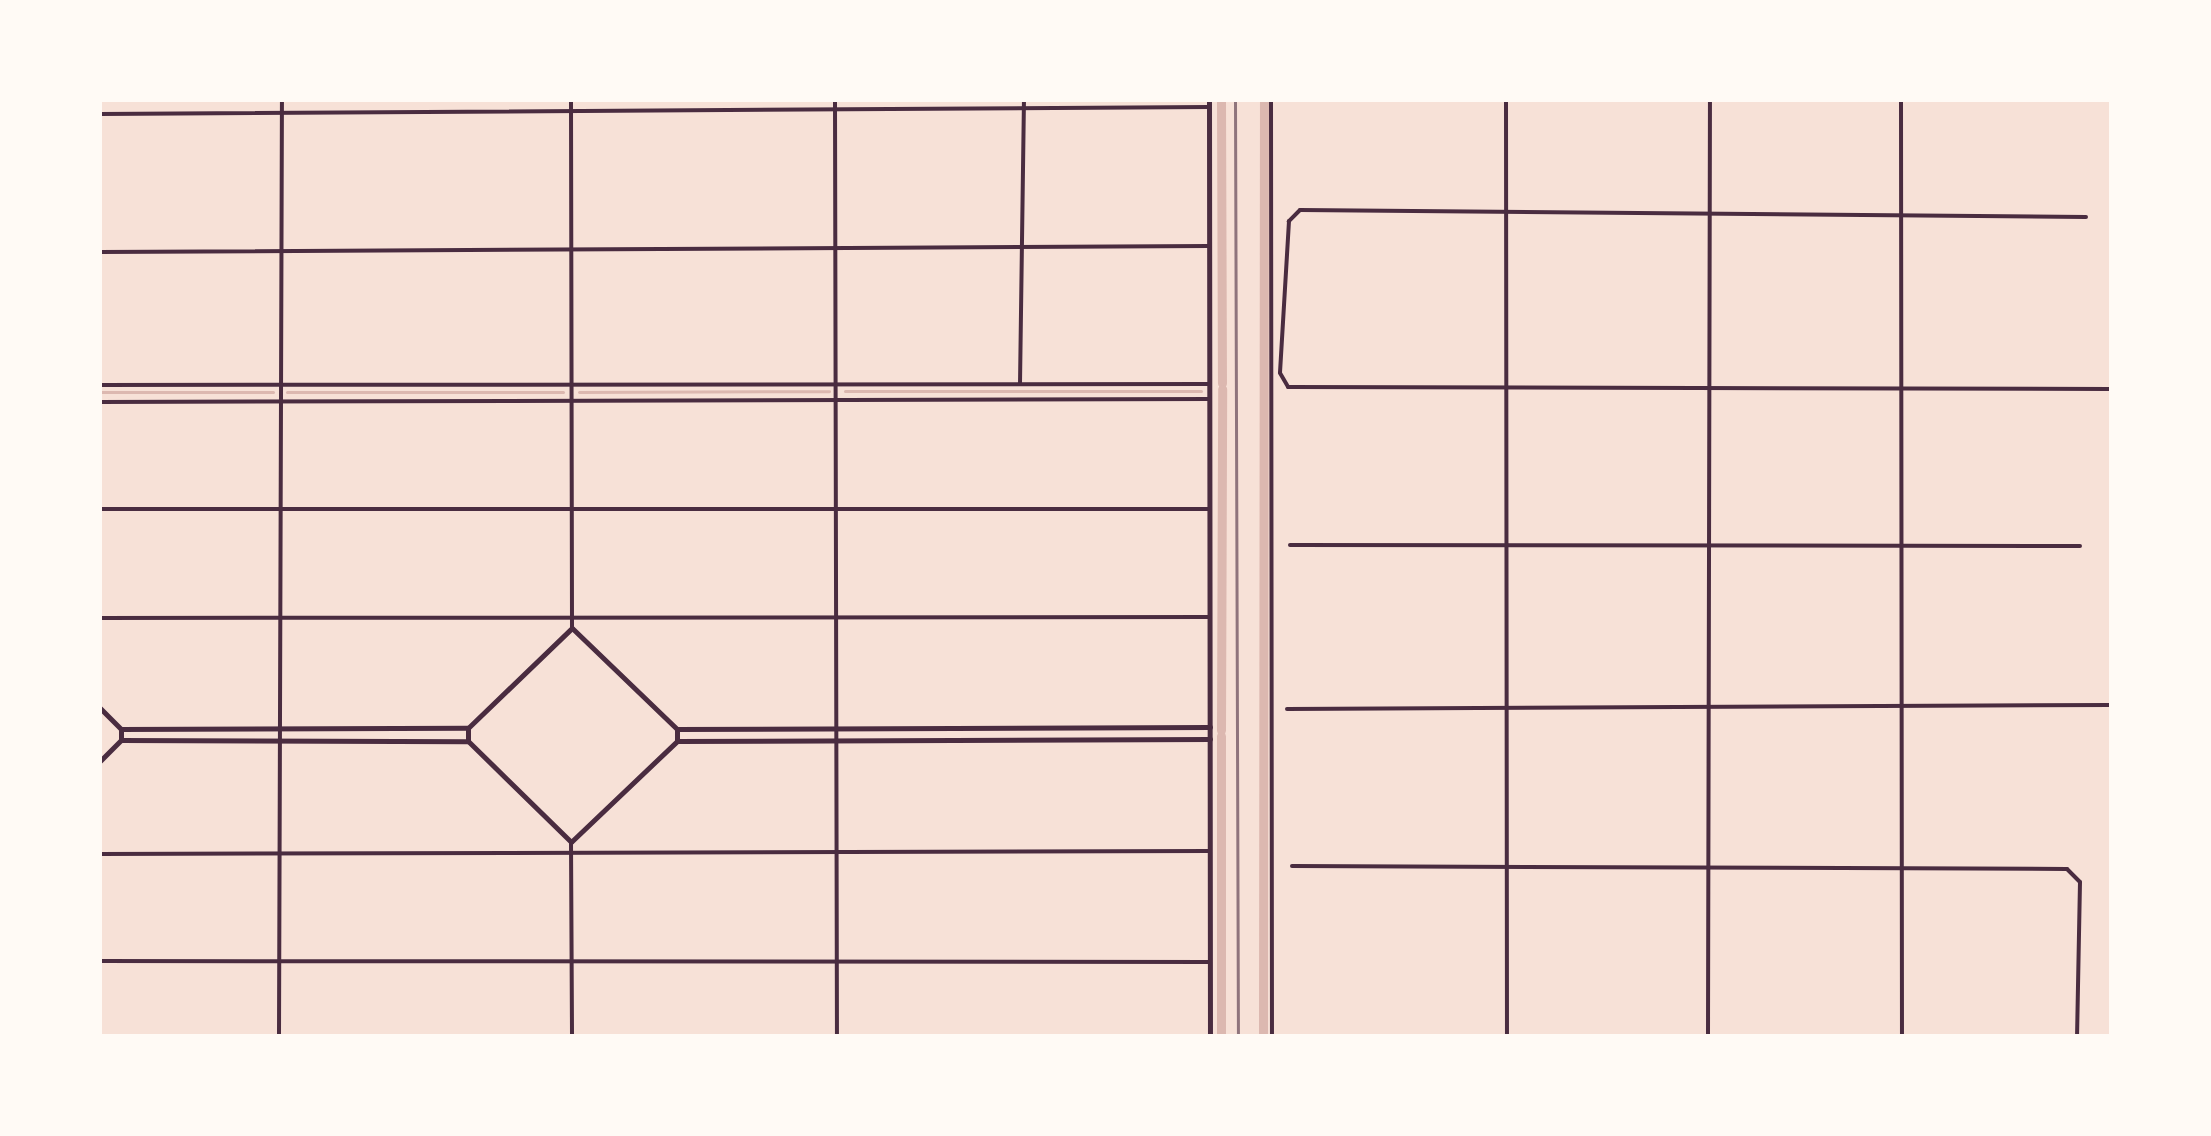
<!DOCTYPE html>
<style>
body{margin:0}
#map{position:relative;width:2211px;height:1136px;overflow:hidden;background:#f7e1d7;font-family:Rubik,sans-serif}
div>[style]{position:absolute}
.stream>*{height:3px;margin:-1.5px;padding:0 1.5px;transform-origin:1.5px;border-radius:1.5px;background:#dcb8b0}
.canal>*{height:9px;margin:-4.5px;padding:0 4.5px;transform-origin:4.5px;border-radius:4.5px;background:#dcb8b0}
.minor>*{height:4px;margin:-2px;padding:0 2px;transform-origin:2px;border-radius:2px;background:#4a2c40}
.tertiary>*{height:5px;margin:-2.5px;padding:0 2.5px;transform-origin:2.5px;border-radius:2.5px;background:#4a2c40}
.secondary>*{height:5px;margin:-2.5px;padding:0 2.5px;transform-origin:2.5px;border-radius:2.5px;background:#4a2c40}
.rail>*{height:3px;margin:-1.5px;padding:0 1.5px;transform-origin:1.5px;border-radius:1.5px;background:#8f747c}
span{translate:-50% -50%;white-space:nowrap;text-align:center;line-height:1.15;-webkit-text-stroke:8px #fffaf5;paint-order:stroke}
.frame{position:absolute;inset:0;border:102px solid #fffaf5;pointer-events:none}
</style>
<div id="map">
<div class="stream">
<div style="left:845px;top:391px;width:356px"></div>
<div style="left:100px;top:392px;width:173px"></div>
<div style="left:287px;top:392px;width:276px"></div>
<div style="left:579px;top:392px;width:250px;rotate:-0.2deg"></div>
</div>
<div class="canal">
<div style="left:1221px;top:100px;width:283px;rotate:89.8deg"></div>
<div style="left:1221px;top:730px;width:341px;rotate:-89.8deg"></div>
<div style="left:1221px;top:1036px;width:300px;rotate:-90deg"></div>
<div style="left:1263px;top:1036px;width:936px;rotate:-89.94deg"></div>
</div>
<div class="minor">
<div style="left:571px;top:100px;width:528px;rotate:89.89deg"></div>
<div style="left:835px;top:100px;width:936px;rotate:89.88deg"></div>
<div style="left:1271px;top:100px;width:936px;rotate:89.94deg"></div>
<div style="left:1506px;top:100px;width:936px;rotate:89.94deg"></div>
<div style="left:1901px;top:100px;width:936px;rotate:89.94deg"></div>
<div style="left:100px;top:114px;width:1109px;rotate:-0.36deg"></div>
<div style="left:2086px;top:217px;width:786px;rotate:-179.49deg"></div>
<div style="left:1300px;top:210px;width:16px;rotate:135deg"></div>
<div style="left:1289px;top:221px;width:152px;rotate:93.4deg"></div>
<div style="left:1280px;top:373px;width:16px;rotate:60deg"></div>
<div style="left:1288px;top:387px;width:823px;rotate:0.14deg"></div>
<div style="left:100px;top:252px;width:1109px;rotate:-0.31deg"></div>
<div style="left:1020px;top:384px;width:284px;rotate:-89.2deg"></div>
<div style="left:100px;top:385px;width:1109px;rotate:-0.05deg"></div>
<div style="left:100px;top:402px;width:1110px;rotate:-0.15deg"></div>
<div style="left:100px;top:509px;width:1110px"></div>
<div style="left:1290px;top:545px;width:790px;rotate:0.07deg"></div>
<div style="left:100px;top:618px;width:1110px;rotate:-0.05deg"></div>
<div style="left:1287px;top:709px;width:824px;rotate:-0.28deg"></div>
<div style="left:571px;top:842px;width:194px;rotate:89.7deg"></div>
<div style="left:100px;top:854px;width:1110px;rotate:-0.15deg"></div>
<div style="left:1292px;top:866px;width:775px;rotate:0.22deg"></div>
<div style="left:2067px;top:869px;width:18px;rotate:45deg"></div>
<div style="left:2080px;top:882px;width:154px;rotate:91.1deg"></div>
<div style="left:100px;top:961px;width:1110px;rotate:0.05deg"></div>
<div style="left:279px;top:1036px;width:936px;rotate:-89.82deg"></div>
<div style="left:1708px;top:1036px;width:936px;rotate:-89.88deg"></div>
</div>
<div class="tertiary">
<div style="left:100px;top:708px;width:30px;rotate:45deg"></div>
<div style="left:121px;top:729px;width:347px;rotate:-0.2deg"></div>
<div style="left:468px;top:728px;width:144px;rotate:-43.9deg"></div>
<div style="left:572px;top:628px;width:146px;rotate:43.9deg"></div>
<div style="left:677px;top:729px;width:12px;rotate:90deg"></div>
<div style="left:468px;top:728px;width:13px;rotate:90deg"></div>
<div style="left:468px;top:741px;width:144px;rotate:44.4deg"></div>
<div style="left:571px;top:842px;width:146px;rotate:-43.6deg"></div>
<div style="left:677px;top:741px;width:533px;rotate:-0.21deg"></div>
<div style="left:677px;top:729px;width:533px;rotate:-0.21deg"></div>
<div style="left:121px;top:740px;width:347px;rotate:0.2deg"></div>
<div style="left:100px;top:761px;width:30px;rotate:-45deg"></div>
<div style="left:121px;top:740px;width:11px;rotate:-90deg"></div>
</div>
<div class="secondary">
<div style="left:1209px;top:100px;width:936px;rotate:89.94deg"></div>
</div>
<div class="rail">
<div style="left:1235px;top:100px;width:936px;rotate:89.82deg"></div>
</div>
<div class="frame"></div>
</div>
